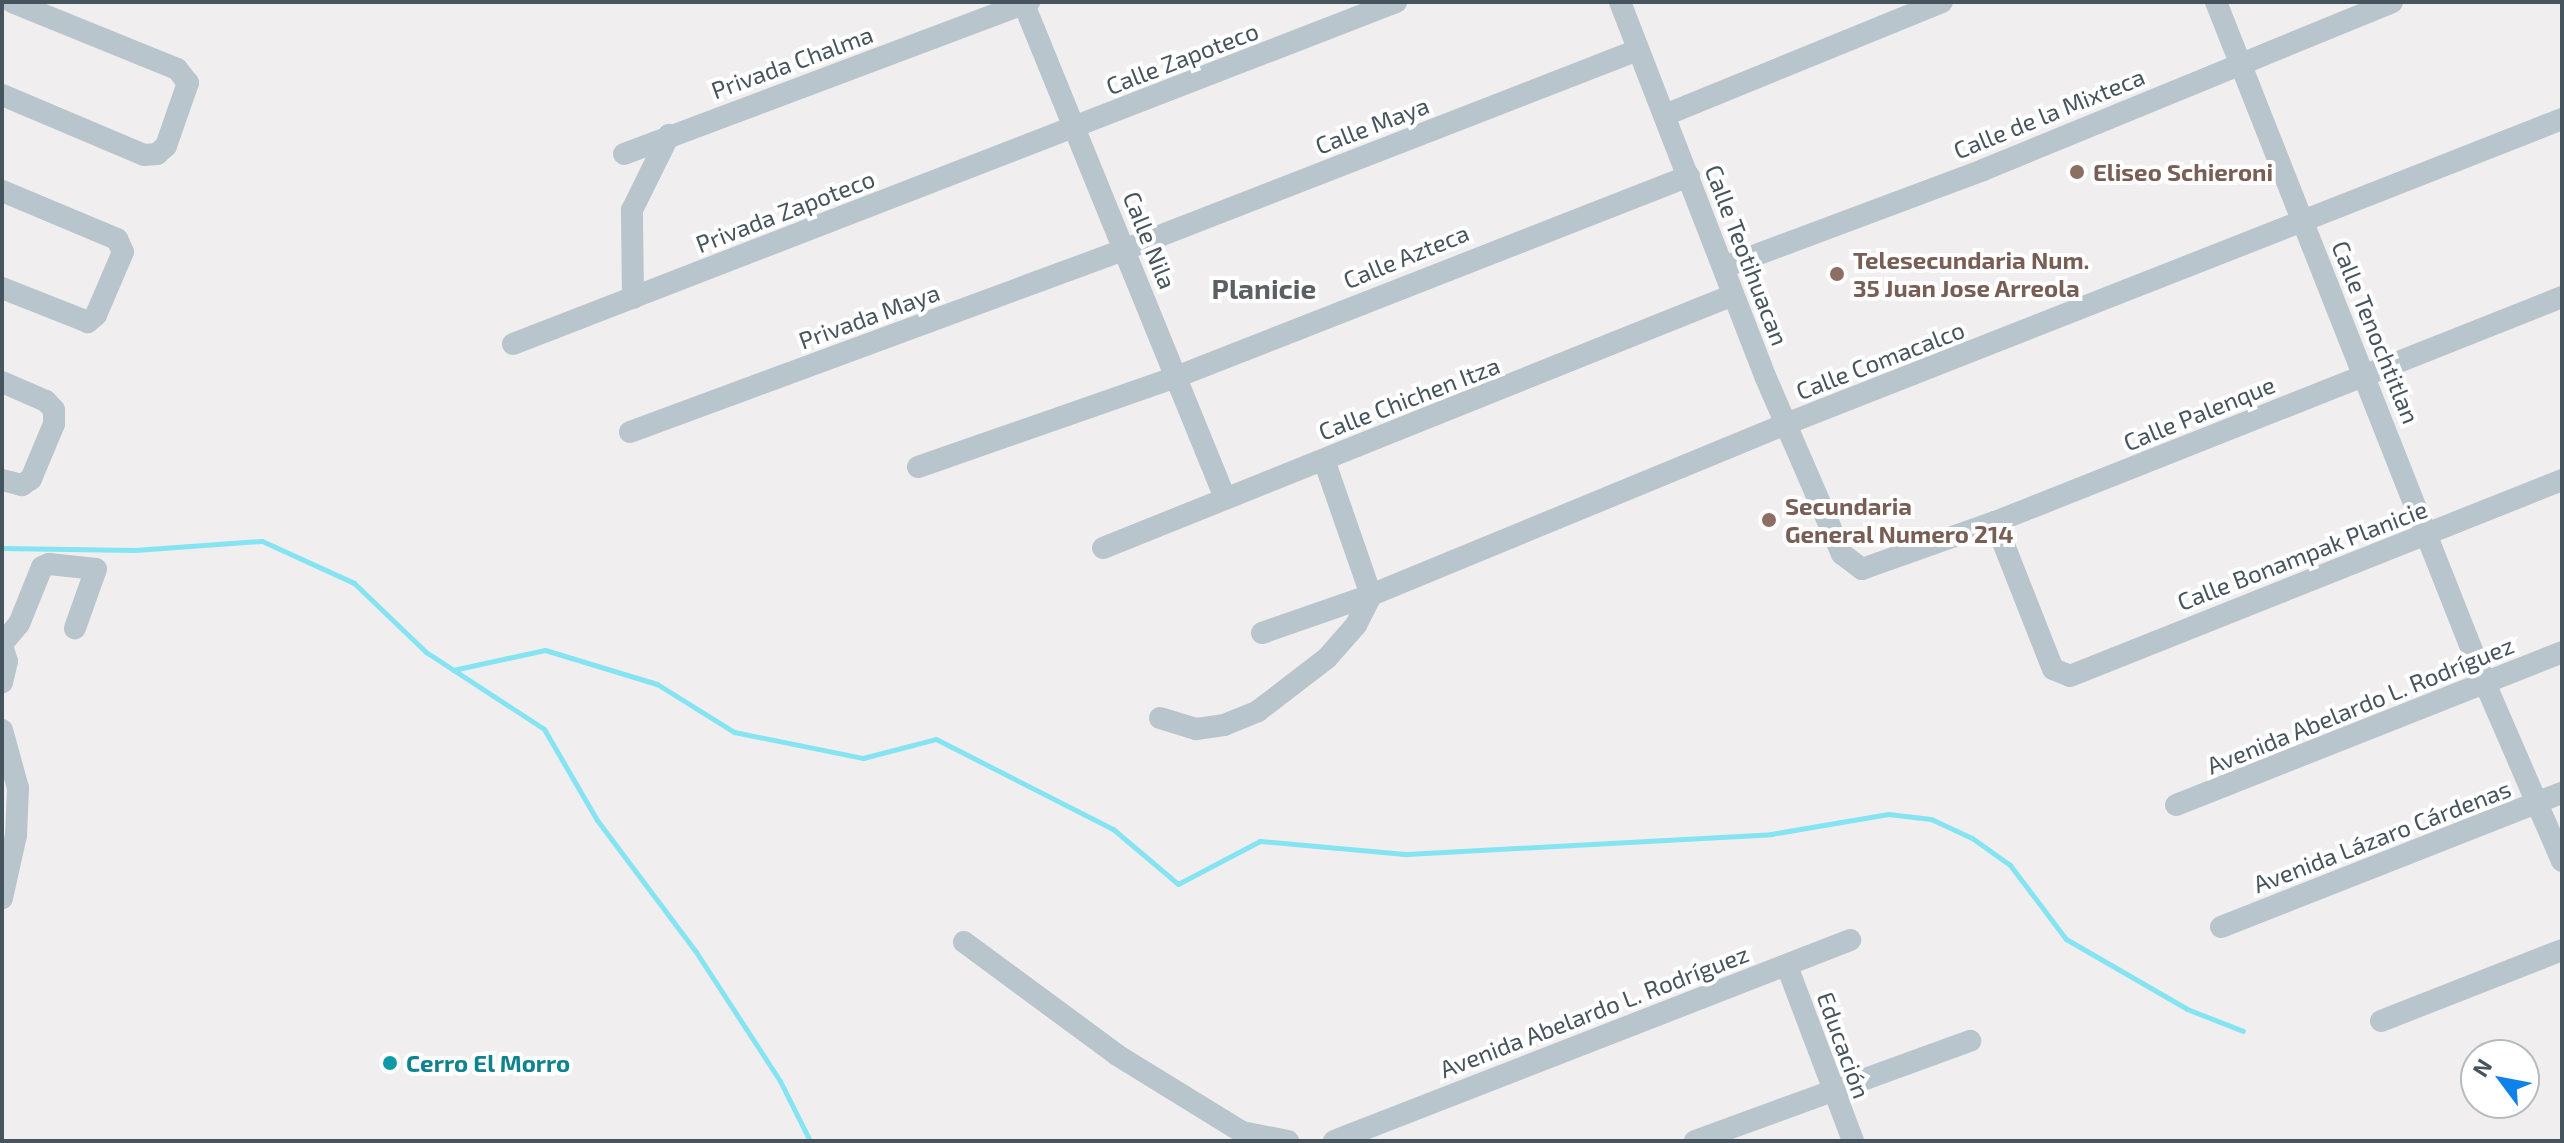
<!DOCTYPE html>
<meta charset="utf-8">
<style>
body{margin:0}
#map{position:relative;width:2564px;height:1143px;overflow:hidden;background:#f1eeef;font-family:"Exo 2",sans-serif}
div>[style]{position:absolute}
.stream>*{height:5px;margin:-2.5px;padding:0 2.5px;transform-origin:2.5px;border-radius:2.5px;background:#85e4f1}
.minor>*{height:22px;margin:-11px;padding:0 11px;transform-origin:11px;border-radius:11px;background:#b9c5cc}
.dots>*{width:22px;height:22px;translate:-50% -50%;box-sizing:border-box;border:4px solid #fff;border-radius:50%}
span{translate:-50% -50%;white-space:nowrap;text-align:center;line-height:1.15;-webkit-text-stroke:8px #fff;paint-order:stroke}
.street-label{font-size:24px;color:#46545d}
.education-label{font-size:24px;color:#785e54;font-weight:700}
.left{translate:0 -50%;text-align:left}
.culture-label{font-size:24px;color:#0d838f;font-weight:700}
.quarter-label{font-size:28px;color:#5b6064;font-weight:700}
.frame{position:absolute;inset:0;border:4px solid #46545d;pointer-events:none}
.north{position:absolute;left:2460px;top:1039px;width:80px;height:80px;box-sizing:border-box;background:#fff;border:2px solid #b5bbbe;border-radius:50%;rotate:302deg;font-size:22px;font-weight:700;line-height:32px;text-align:center;color:#46545d}
.north::after{content:'';display:block;margin:auto;width:28px;height:36px;background:#0f82ea;clip-path:polygon(50% 0,100% 100%,50% 72%,0 100%)}
</style>
<div id="map">
<div class="stream">
<div style="left:2px;top:548px;width:133px;rotate:0.9deg"></div>
<div style="left:135px;top:550px;width:127px;rotate:-4.1deg"></div>
<div style="left:262px;top:541px;width:101px;rotate:24.5deg"></div>
<div style="left:354px;top:583px;width:100px;rotate:43.8deg"></div>
<div style="left:426px;top:652px;width:141px;rotate:33.1deg"></div>
<div style="left:544px;top:729px;width:105px;rotate:59.8deg"></div>
<div style="left:597px;top:820px;width:165px;rotate:53.1deg"></div>
<div style="left:696px;top:952px;width:154px;rotate:56.9deg"></div>
<div style="left:780px;top:1081px;width:67px;rotate:63.4deg"></div>
<div style="left:453px;top:670px;width:94px;rotate:-12.3deg"></div>
<div style="left:545px;top:650px;width:117px;rotate:16.9deg"></div>
<div style="left:657px;top:684px;width:91px;rotate:31.9deg"></div>
<div style="left:734px;top:732px;width:132px;rotate:11.4deg"></div>
<div style="left:863px;top:758px;width:75px;rotate:-14.6deg"></div>
<div style="left:936px;top:739px;width:199px;rotate:27deg"></div>
<div style="left:1113px;top:829px;width:85px;rotate:40.2deg"></div>
<div style="left:1178px;top:884px;width:93px;rotate:-27.7deg"></div>
<div style="left:1260px;top:841px;width:148px;rotate:5.1deg"></div>
<div style="left:1407px;top:854px;width:365px;rotate:-3.1deg"></div>
<div style="left:1771px;top:834px;width:119px;rotate:-9.7deg"></div>
<div style="left:1888px;top:814px;width:43px;rotate:6.6deg"></div>
<div style="left:1931px;top:819px;width:45px;rotate:24.9deg"></div>
<div style="left:1972px;top:838px;width:47px;rotate:35.4deg"></div>
<div style="left:2010px;top:865px;width:93px;rotate:52.9deg"></div>
<div style="left:2066px;top:939px;width:140px;rotate:30deg"></div>
<div style="left:2187px;top:1009px;width:60px;rotate:21.4deg"></div>
</div>
<div class="minor">
<div style="left:1023px;top:2px;width:536px;rotate:67.84deg"></div>
<div style="left:1620px;top:2px;width:401px;rotate:68.8deg"></div>
<div style="left:1765px;top:376px;width:194px;rotate:66.6deg"></div>
<div style="left:1842px;top:554px;width:25px;rotate:37deg"></div>
<div style="left:1862px;top:569px;width:141px;rotate:-19.5deg"></div>
<div style="left:1995px;top:522px;width:610px;rotate:-21.64deg"></div>
<div style="left:2216px;top:2px;width:732px;rotate:68.45deg"></div>
<div style="left:2485px;top:683px;width:194px;rotate:66.6deg"></div>
<div style="left:2px;top:95px;width:154px;rotate:22.9deg"></div>
<div style="left:144px;top:155px;width:13px;rotate:-4deg"></div>
<div style="left:157px;top:154px;width:12px;rotate:-42deg"></div>
<div style="left:166px;top:146px;width:67px;rotate:-70.8deg"></div>
<div style="left:188px;top:83px;width:18px;rotate:-128deg"></div>
<div style="left:177px;top:69px;width:178px;rotate:-157.9deg"></div>
<div style="left:1665px;top:115px;width:299px;rotate:-22.2deg"></div>
<div style="left:624px;top:154px;width:433px;rotate:-20.6deg"></div>
<div style="left:2px;top:191px;width:125px;rotate:22.7deg"></div>
<div style="left:117px;top:239px;width:14px;rotate:65deg"></div>
<div style="left:123px;top:252px;width:69px;rotate:113.2deg"></div>
<div style="left:96px;top:315px;width:11px;rotate:139deg"></div>
<div style="left:88px;top:322px;width:92px;rotate:-158.4deg"></div>
<div style="left:1724px;top:267px;width:277px;rotate:-20.5deg"></div>
<div style="left:1983px;top:170px;width:442px;rotate:-22.3deg"></div>
<div style="left:633px;top:298px;width:88px;rotate:-90.7deg"></div>
<div style="left:632px;top:210px;width:84px;rotate:-63.7deg"></div>
<div style="left:513px;top:344px;width:947px;rotate:-21.17deg"></div>
<div style="left:2px;top:382px;width:48px;rotate:23.4deg"></div>
<div style="left:46px;top:401px;width:12px;rotate:48deg"></div>
<div style="left:54px;top:410px;width:14px;rotate:90deg"></div>
<div style="left:54px;top:424px;width:60px;rotate:112.7deg"></div>
<div style="left:31px;top:479px;width:11px;rotate:146deg"></div>
<div style="left:22px;top:485px;width:21px;rotate:-166deg"></div>
<div style="left:630px;top:432px;width:529px;rotate:-20.25deg"></div>
<div style="left:1126px;top:249px;width:549px;rotate:-21.24deg"></div>
<div style="left:918px;top:467px;width:273px;rotate:-19.2deg"></div>
<div style="left:1176px;top:377px;width:551px;rotate:-21.4deg"></div>
<div style="left:1995px;top:522px;width:158px;rotate:68.5deg"></div>
<div style="left:2053px;top:669px;width:18px;rotate:22deg"></div>
<div style="left:2070px;top:676px;width:530px;rotate:-21.72deg"></div>
<div style="left:1103px;top:548px;width:679px;rotate:-21.88deg"></div>
<div style="left:1262px;top:633px;width:115px;rotate:-19.2deg"></div>
<div style="left:1371px;top:595px;width:449px;rotate:-22.4deg"></div>
<div style="left:1786px;top:424px;width:834px;rotate:-21.46deg"></div>
<div style="left:2px;top:644px;width:26px;rotate:-50deg"></div>
<div style="left:19px;top:624px;width:61px;rotate:-68deg"></div>
<div style="left:42px;top:567px;width:8px;rotate:-23deg"></div>
<div style="left:49px;top:564px;width:47px;rotate:6.1deg"></div>
<div style="left:96px;top:569px;width:63px;rotate:109.6deg"></div>
<div style="left:2px;top:646px;width:16px;rotate:72deg"></div>
<div style="left:7px;top:661px;width:22px;rotate:103deg"></div>
<div style="left:1160px;top:718px;width:38px;rotate:17deg"></div>
<div style="left:1196px;top:729px;width:28px;rotate:-8deg"></div>
<div style="left:1224px;top:725px;width:37px;rotate:-22deg"></div>
<div style="left:1258px;top:711px;width:87px;rotate:-37.5deg"></div>
<div style="left:1327px;top:658px;width:44px;rotate:-48.7deg"></div>
<div style="left:1356px;top:625px;width:34px;rotate:-63deg"></div>
<div style="left:1371px;top:595px;width:143px;rotate:-109.2deg"></div>
<div style="left:2px;top:730px;width:60px;rotate:74.6deg"></div>
<div style="left:18px;top:788px;width:47px;rotate:92.4deg"></div>
<div style="left:16px;top:835px;width:65px;rotate:102.5deg"></div>
<div style="left:2176px;top:805px;width:415px;rotate:-21.6deg"></div>
<div style="left:2221px;top:927px;width:366px;rotate:-21.5deg"></div>
<div style="left:964px;top:942px;width:190px;rotate:36.4deg"></div>
<div style="left:1117px;top:1055px;width:147px;rotate:31.6deg"></div>
<div style="left:1242px;top:1132px;width:47px;rotate:11.1deg"></div>
<div style="left:1787px;top:966px;width:187px;rotate:69.3deg"></div>
<div style="left:2381px;top:1021px;width:194px;rotate:-21.4deg"></div>
<div style="left:1334px;top:1141px;width:554px;rotate:-21.28deg"></div>
<div style="left:1695px;top:1141px;width:293px;rotate:-20deg"></div>
</div>
<div class="dots">
<div style="left:2077px;top:172px;background:#8d6e63"></div>
<div style="left:1837px;top:274px;background:#8d6e63"></div>
<div style="left:1769px;top:520px;background:#8d6e63"></div>
<div style="left:390px;top:1063px;background:#0f9aa8"></div>
</div>
<div class="street-label">
<span style="left:1182px;top:58px;rotate:-21deg">Calle Zapoteco</span>
<span style="left:792px;top:62px;rotate:-20deg">Privada Chalma</span>
<span style="left:2049px;top:113px;rotate:-22deg">Calle de la Mixteca</span>
<span style="left:1372px;top:125px;rotate:-21deg">Calle Maya</span>
<span style="left:785px;top:211px;rotate:-21deg">Privada Zapoteco</span>
<span style="left:1150px;top:240px;rotate:68deg">Calle Nila</span>
<span style="left:1747px;top:255px;rotate:69deg">Calle Teotihuacan</span>
<span style="left:1406px;top:256px;rotate:-22deg">Calle Azteca</span>
<span style="left:869px;top:316px;rotate:-20deg">Privada Maya</span>
<span style="left:2376px;top:332px;rotate:68deg">Calle Tenochtitlan</span>
<span style="left:1880px;top:360px;rotate:-21deg">Calle Comacalco</span>
<span style="left:1409px;top:398px;rotate:-21deg">Calle Chichen Itza</span>
<span style="left:2199px;top:413px;rotate:-22deg">Calle Palenque</span>
<span style="left:2302px;top:555px;rotate:-21deg">Calle Bonampak Planicie</span>
<span style="left:2360px;top:705px;rotate:-22deg">Avenida Abelardo L. Rodríguez</span>
<span style="left:2382px;top:836px;rotate:-21deg">Avenida Lázaro Cárdenas</span>
<span style="left:1594px;top:1011px;rotate:-21deg">Avenida Abelardo L. Rodríguez</span>
<span style="left:1844px;top:1045px;rotate:70deg">Educación</span>
</div>
<div class="education-label">
<span class="left" style="left:2093px;top:172px">Eliseo Schieroni</span>
<span class="left" style="left:1853px;top:274px">Telesecundaria Num.<br>35 Juan Jose Arreola</span>
<span class="left" style="left:1785px;top:520px">Secundaria<br>General Numero 214</span>
</div>
<div class="culture-label">
<span class="left" style="left:406px;top:1063px">Cerro El Morro</span>
</div>
<div class="quarter-label">
<span style="left:1264px;top:288px">Planicie</span>
</div>
<div class="frame"></div>
<div class="north">N</div>
</div>
